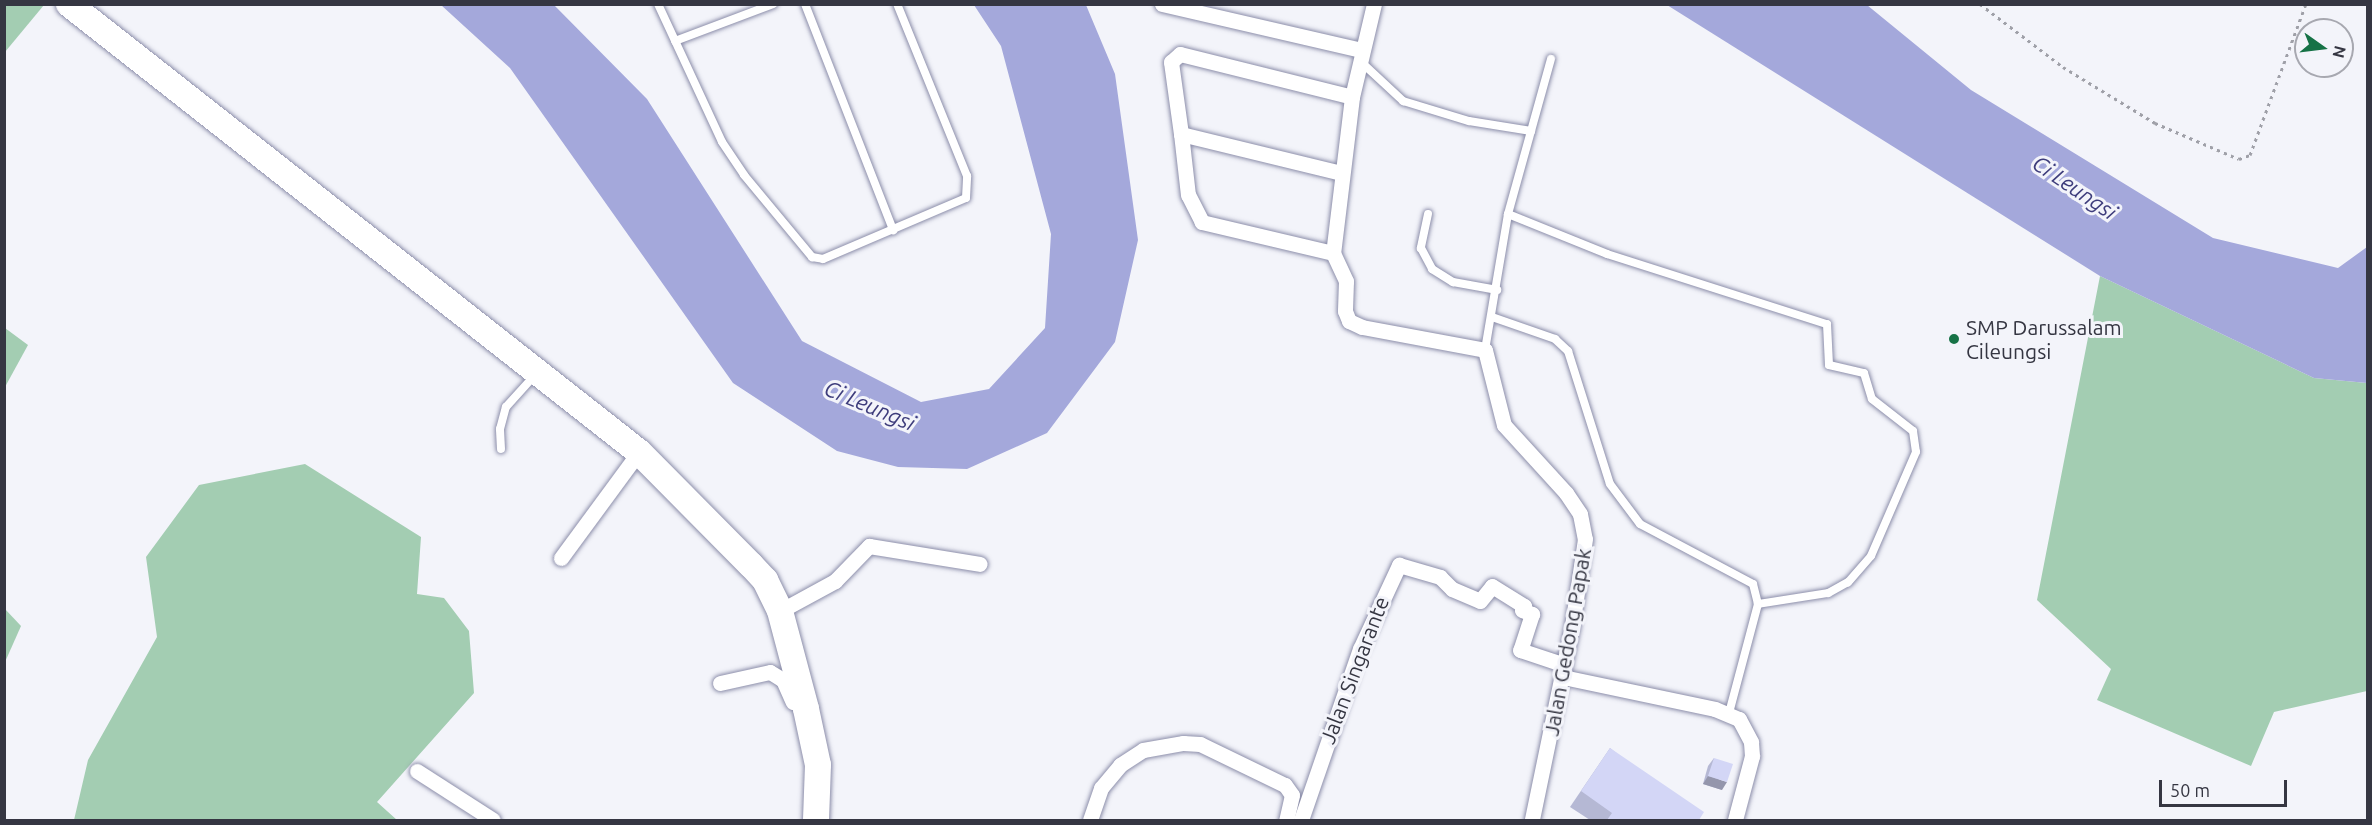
<!DOCTYPE html>
<style>
body{margin:0}
#map{position:relative;width:2372px;height:825px;overflow:hidden;background:#f3f4fa;font-family:Ubuntu,sans-serif}
div>[style]{position:absolute}
.green>*{inset:0;background:#a3cdb2}
.water>*{inset:0;background:#a4a8db}
.path>*{height:3px;margin-top:-1.5px;transform-origin:0;background:repeating-linear-gradient(90deg,#9fa0a8 0 3px,transparent 0 7.5px)}
.roads{filter:drop-shadow(0 0 2px #8c8eaa) drop-shadow(0 0 2px #8c8eaa)}
.service>*{height:8px;margin:-4px;padding:0 4px;transform-origin:4px;border-radius:4px;background:#fff}
.minor>*{height:15px;margin:-7.5px;padding:0 7.5px;transform-origin:7.5px;border-radius:7.5px;background:#fff}
.primary>*{height:26px;margin:-13px;padding:0 13px;transform-origin:13px;border-radius:13px;background:#fff}
.wall>*{inset:0;background:#b5b8d4}
.shaded-wall>*{inset:0;background:#9496ac}
.building>*{inset:0;background:#d3d6f6}
.dots>*{width:16px;height:16px;translate:-50% -50%;box-sizing:border-box;border:3px solid #f3f4fa;border-radius:50%}
span{translate:-50% -50%;white-space:nowrap;text-align:center;line-height:1.15;-webkit-text-stroke:6px #f3f4fa;paint-order:stroke}
.poi-label{font-size:21px;color:#353642}
.left{translate:0 -50%;text-align:left}
.street-label{font-size:21px;color:#353642}
.water-label{font-size:22px;color:#3e3d7c;font-style:italic}
.frame{position:absolute;inset:0;border:6px solid #353642;pointer-events:none}
.north{position:absolute;left:2294px;top:18px;width:60px;height:60px;box-sizing:border-box;background:#f3f4fa;border:2px solid #a7a8b0;border-radius:50%;rotate:104deg;font-size:16px;font-weight:700;line-height:24px;text-align:center;color:#353642}
.north::after{content:'';display:block;margin:auto;width:21px;height:27px;background:#167246;clip-path:polygon(50% 0,100% 100%,50% 72%,0 100%)}
.scale{position:absolute;left:2159px;top:780px;width:128px;height:27px;box-sizing:border-box;border:3px solid #353642;border-top:0;padding-left:8px;font-size:18px;line-height:21px;white-space:nowrap;color:#353642;-webkit-text-stroke:4px #f3f4fa;paint-order:stroke}
</style>
<div id="map">
<div class="green">
<div style="clip-path:polygon(5px 4px,44px 5px,5px 52px,4px 5px)"></div>
<div style="clip-path:polygon(2100px 276px,2314px 378px,2367px 383px,2367px 691px,2274px 712px,2251px 766px,2097px 700px,2111px 669px,2037px 600px)"></div>
<div style="clip-path:polygon(5px 328px,28px 345px,5px 387px)"></div>
<div style="clip-path:polygon(305px 464px,421px 537px,417px 594px,444px 598px,469px 631px,474px 693px,377px 802px,397px 820px,74px 820px,88px 760px,157px 637px,146px 557px,199px 485px)"></div>
<div style="clip-path:polygon(5px 609px,21px 626px,5px 662px)"></div>
</div>
<div class="water">
<div style="clip-path:polygon(441px 5px,554px 5px,647px 99px,802px 341px,921px 402px,989px 389px,1045px 328px,1051px 234px,1001px 46px,974px 5px,1086px 5px,1115px 74px,1138px 240px,1115px 342px,1047px 433px,967px 469px,898px 467px,837px 451px,733px 383px,510px 68px)"></div>
<div style="clip-path:polygon(1667px 5px,1867px 5px,1971px 90px,2213px 238px,2338px 268px,2367px 247px,2367px 383px,2314px 378px,2100px 276px)"></div>
</div>
<div class="path">
<div style="left:1980px;top:4px;width:104px;rotate:37.2deg"></div>
<div style="left:2063px;top:67px;width:108px;rotate:31.3deg"></div>
<div style="left:2155px;top:123px;width:91px;rotate:23.2deg"></div>
<div style="left:2239px;top:159px;width:12px;rotate:-20deg"></div>
<div style="left:2250px;top:155px;width:161px;rotate:-69.7deg"></div>
</div>
<div class="roads">
<div class="service">
<div style="left:658px;top:4px;width:152px;rotate:65.1deg"></div>
<div style="left:722px;top:142px;width:40px;rotate:56deg"></div>
<div style="left:744px;top:175px;width:107px;rotate:50.3deg"></div>
<div style="left:812px;top:257px;width:11px;rotate:10deg"></div>
<div style="left:823px;top:259px;width:155px;rotate:-23.1deg"></div>
<div style="left:966px;top:198px;width:22px;rotate:-87deg"></div>
<div style="left:967px;top:176px;width:186px;rotate:-112.1deg"></div>
<div style="left:805px;top:4px;width:243px;rotate:68.7deg"></div>
<div style="left:675px;top:41px;width:105px;rotate:-20.7deg"></div>
<div style="left:1360px;top:61px;width:59px;rotate:42.9deg"></div>
<div style="left:1403px;top:101px;width:69px;rotate:16.9deg"></div>
<div style="left:1469px;top:121px;width:63px;rotate:9.2deg"></div>
<div style="left:1428px;top:214px;width:35px;rotate:102deg"></div>
<div style="left:1421px;top:248px;width:24px;rotate:62deg"></div>
<div style="left:1432px;top:269px;width:25px;rotate:32deg"></div>
<div style="left:1453px;top:282px;width:45px;rotate:10.3deg"></div>
<div style="left:1508px;top:214px;width:107px;rotate:22deg"></div>
<div style="left:1607px;top:254px;width:231px;rotate:17.7deg"></div>
<div style="left:1827px;top:324px;width:41px;rotate:87.2deg"></div>
<div style="left:1829px;top:365px;width:36px;rotate:13deg"></div>
<div style="left:1864px;top:373px;width:27px;rotate:73deg"></div>
<div style="left:1872px;top:399px;width:52px;rotate:38deg"></div>
<div style="left:1913px;top:431px;width:21px;rotate:82deg"></div>
<div style="left:1916px;top:452px;width:113px;rotate:113.4deg"></div>
<div style="left:1871px;top:556px;width:35px;rotate:131deg"></div>
<div style="left:1848px;top:582px;width:23px;rotate:151deg"></div>
<div style="left:1828px;top:593px;width:71px;rotate:171.1deg"></div>
<div style="left:1492px;top:317px;width:67px;rotate:19.2deg"></div>
<div style="left:1555px;top:339px;width:18px;rotate:43deg"></div>
<div style="left:1568px;top:351px;width:139px;rotate:72.5deg"></div>
<div style="left:1610px;top:484px;width:50px;rotate:53.1deg"></div>
<div style="left:1640px;top:524px;width:128px;rotate:28deg"></div>
<div style="left:1753px;top:584px;width:21px;rotate:76deg"></div>
<div style="left:1758px;top:604px;width:113px;rotate:104.9deg"></div>
<div style="left:1485px;top:350px;width:138px;rotate:-80.4deg"></div>
<div style="left:1508px;top:214px;width:161px;rotate:-74.5deg"></div>
<div style="left:501px;top:449px;width:20px;rotate:-93deg"></div>
<div style="left:500px;top:429px;width:23px;rotate:-75deg"></div>
<div style="left:506px;top:407px;width:42px;rotate:-47.9deg"></div>
</div>
<div class="minor">
<div style="left:1162px;top:4px;width:204px;rotate:13deg"></div>
<div style="left:1352px;top:97px;width:96px;rotate:-76.7deg"></div>
<div style="left:1181px;top:134px;width:73px;rotate:-97.9deg"></div>
<div style="left:1171px;top:62px;width:12px;rotate:-42deg"></div>
<div style="left:1180px;top:54px;width:177px;rotate:14deg"></div>
<div style="left:1352px;top:97px;width:157px;rotate:96.9deg"></div>
<div style="left:1333px;top:253px;width:31px;rotate:65deg"></div>
<div style="left:1346px;top:281px;width:30px;rotate:92deg"></div>
<div style="left:1345px;top:311px;width:11px;rotate:68deg"></div>
<div style="left:1349px;top:321px;width:14px;rotate:25deg"></div>
<div style="left:1362px;top:327px;width:125px;rotate:10.6deg"></div>
<div style="left:1485px;top:350px;width:77px;rotate:75.8deg"></div>
<div style="left:1504px;top:425px;width:92px;rotate:47.6deg"></div>
<div style="left:1566px;top:493px;width:25px;rotate:56deg"></div>
<div style="left:1580px;top:514px;width:25px;rotate:79deg"></div>
<div style="left:1585px;top:539px;width:88px;rotate:98.5deg"></div>
<div style="left:1572px;top:626px;width:198px;rotate:101.7deg"></div>
<div style="left:1333px;top:253px;width:135px;rotate:-166.7deg"></div>
<div style="left:1202px;top:222px;width:30px;rotate:-117deg"></div>
<div style="left:1188px;top:195px;width:61px;rotate:-96.5deg"></div>
<div style="left:1181px;top:134px;width:165px;rotate:13.7deg"></div>
<div style="left:561px;top:558px;width:132px;rotate:-53.7deg"></div>
<div style="left:780px;top:611px;width:63px;rotate:-28.6deg"></div>
<div style="left:835px;top:581px;width:49px;rotate:-45.8deg"></div>
<div style="left:869px;top:546px;width:112px;rotate:9.2deg"></div>
<div style="left:1563px;top:677px;width:155px;rotate:11.9deg"></div>
<div style="left:1715px;top:709px;width:26px;rotate:23deg"></div>
<div style="left:1739px;top:719px;width:26px;rotate:62deg"></div>
<div style="left:1751px;top:742px;width:14px;rotate:86deg"></div>
<div style="left:1752px;top:756px;width:66px;rotate:104.9deg"></div>
<div style="left:720px;top:683px;width:51px;rotate:-12.4deg"></div>
<div style="left:770px;top:672px;width:15px;rotate:32deg"></div>
<div style="left:783px;top:680px;width:24px;rotate:66deg"></div>
<div style="left:417px;top:771px;width:90px;rotate:32.8deg"></div>
<div style="left:1090px;top:820px;width:34px;rotate:-71deg"></div>
<div style="left:1101px;top:788px;width:30px;rotate:-50deg"></div>
<div style="left:1120px;top:765px;width:27px;rotate:-33deg"></div>
<div style="left:1143px;top:750px;width:41px;rotate:-9.9deg"></div>
<div style="left:1183px;top:743px;width:17px;rotate:3deg"></div>
<div style="left:1200px;top:744px;width:94px;rotate:25.8deg"></div>
<div style="left:1285px;top:785px;width:12px;rotate:55deg"></div>
<div style="left:1292px;top:795px;width:26px;rotate:103deg"></div>
<div style="left:1301px;top:820px;width:181px;rotate:-71deg"></div>
<div style="left:1360px;top:649px;width:93px;rotate:-65.1deg"></div>
<div style="left:1399px;top:565px;width:43px;rotate:16.3deg"></div>
<div style="left:1440px;top:577px;width:17px;rotate:45deg"></div>
<div style="left:1452px;top:589px;width:30px;rotate:23deg"></div>
<div style="left:1480px;top:601px;width:19px;rotate:-51deg"></div>
<div style="left:1492px;top:586px;width:38px;rotate:32deg"></div>
<div style="left:1524px;top:606px;width:4px;rotate:117deg"></div>
<div style="left:1522px;top:610px;width:11px;rotate:22deg"></div>
<div style="left:1532px;top:614px;width:38px;rotate:108deg"></div>
<div style="left:1520px;top:650px;width:47px;rotate:18.4deg"></div>
</div>
<div class="primary">
<div style="left:69px;top:4px;width:725px;rotate:38.17deg"></div>
<div style="left:639px;top:452px;width:159px;rotate:45.3deg"></div>
<div style="left:751px;top:565px;width:21px;rotate:47deg"></div>
<div style="left:765px;top:580px;width:34px;rotate:64deg"></div>
<div style="left:780px;top:611px;width:101px;rotate:75.1deg"></div>
<div style="left:806px;top:709px;width:57px;rotate:77.9deg"></div>
<div style="left:818px;top:765px;width:55px;rotate:92.1deg"></div>
</div>
</div>
<div class="wall">
<div style="clip-path:polygon(1610px 748px,1699px 820px,1590px 820px,1570px 807px)"></div>
<div style="clip-path:polygon(1714px 758px,1722px 790px,1703px 784px,1708px 766px)"></div>
</div>
<div class="shaded-wall">
<div style="clip-path:polygon(1708px 776px,1727px 782px,1722px 790px,1703px 784px)"></div>
</div>
<div class="building">
<div style="clip-path:polygon(1610px 748px,1704px 812px,1699px 820px,1607px 820px,1612px 813px,1581px 791px)"></div>
<div style="clip-path:polygon(1714px 758px,1733px 764px,1727px 782px,1708px 776px)"></div>
</div>
<div class="dots">
<div style="left:1954px;top:339px;background:#167246"></div>
</div>
<div class="poi-label">
<span class="left" style="left:1966px;top:339px">SMP Darussalam<br>Cileungsi</span>
</div>
<div class="street-label">
<span style="left:1567px;top:642px;rotate:-80deg">Jalan Gedong Papak</span>
<span style="left:1354px;top:670px;rotate:-69deg">Jalan Singarante</span>
</div>
<div class="water-label">
<span style="left:2075px;top:187px;rotate:34deg">Ci Leungsi</span>
<span style="left:870px;top:405px;rotate:23deg">Ci Leungsi</span>
</div>
<div class="frame"></div>
<div class="north">N</div>
<div class="scale">50 m</div>
</div>
